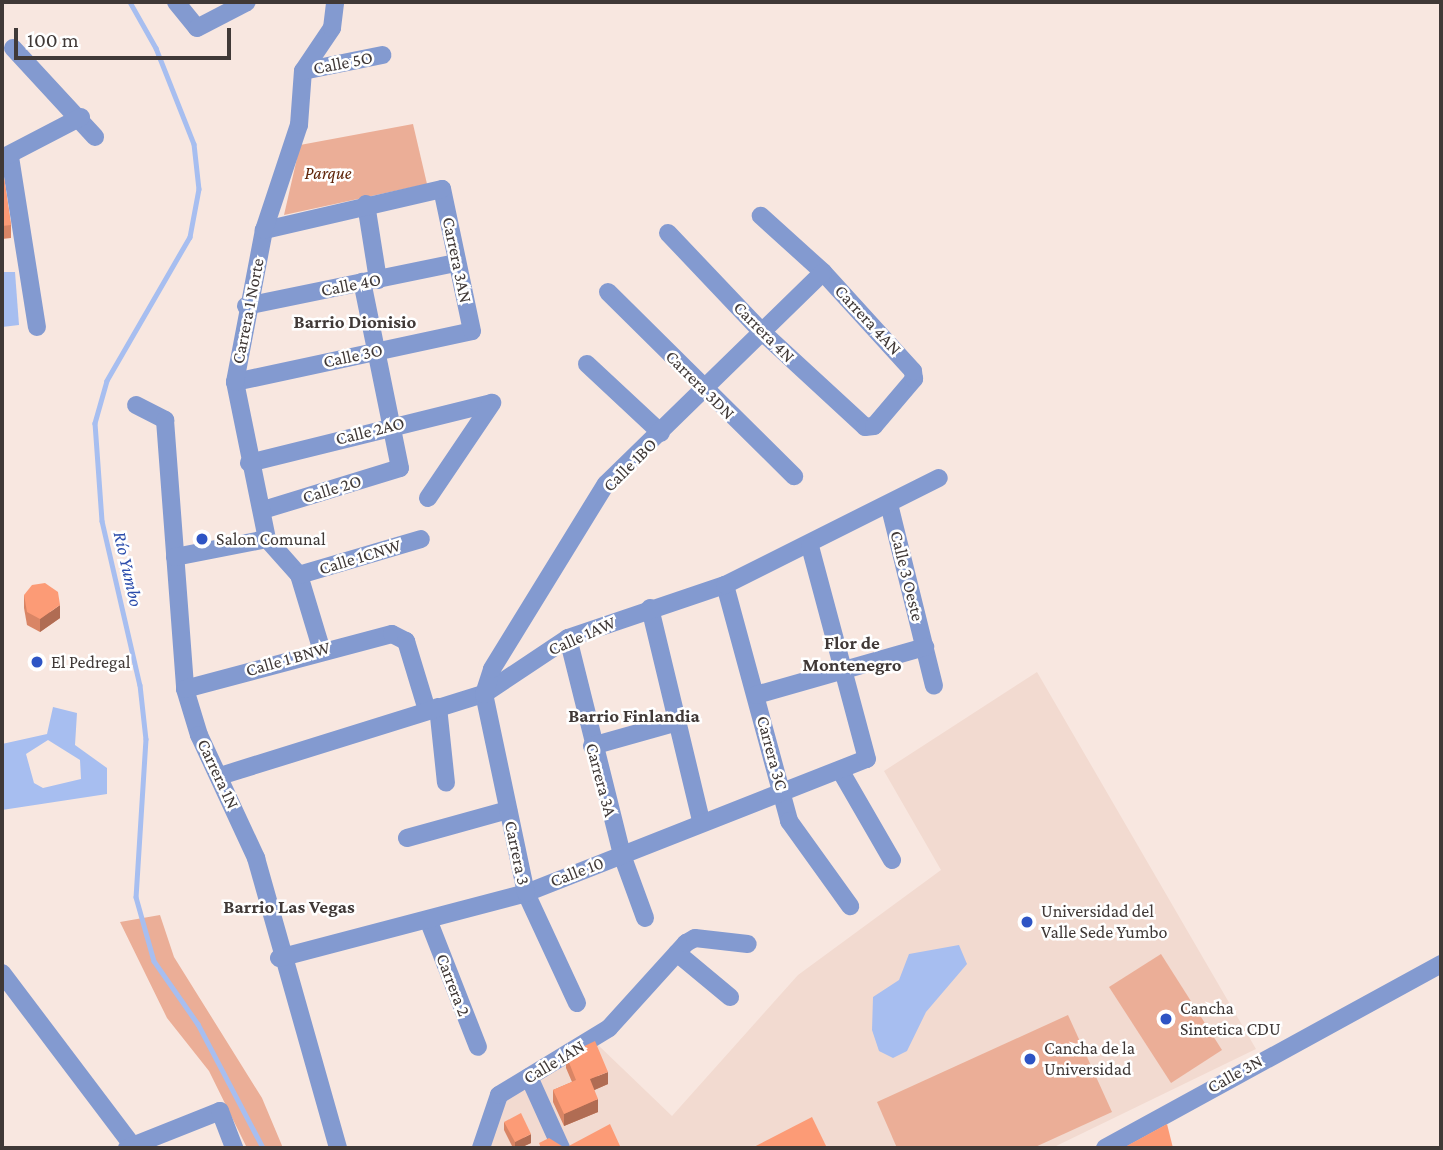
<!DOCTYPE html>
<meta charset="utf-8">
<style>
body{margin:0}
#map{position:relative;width:1443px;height:1150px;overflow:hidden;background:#f8e7e0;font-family:"Crimson Pro",serif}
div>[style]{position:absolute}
.built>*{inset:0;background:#f2dad0}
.green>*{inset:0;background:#ebae97}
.water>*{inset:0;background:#a7bef0}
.stream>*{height:4.5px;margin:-2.25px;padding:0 2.25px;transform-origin:2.25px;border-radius:2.25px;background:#a7bef0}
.minor>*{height:18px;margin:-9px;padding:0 9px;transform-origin:9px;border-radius:9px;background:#839ad0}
.wall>*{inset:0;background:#d98565}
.shaded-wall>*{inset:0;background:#b06c53}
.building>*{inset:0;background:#fc9b76}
.dots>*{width:19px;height:19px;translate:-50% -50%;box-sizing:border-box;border:4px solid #fff;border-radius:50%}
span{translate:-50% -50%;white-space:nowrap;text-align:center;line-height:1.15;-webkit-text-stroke:5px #fff;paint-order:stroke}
.street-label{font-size:18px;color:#403937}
.park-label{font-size:18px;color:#5e2307;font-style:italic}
.poi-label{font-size:18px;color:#403937}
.left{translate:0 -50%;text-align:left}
.neighbourhood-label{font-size:19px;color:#403937;font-weight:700}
.water-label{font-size:19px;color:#2b4cab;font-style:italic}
.frame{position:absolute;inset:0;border:4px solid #403937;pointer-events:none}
.scale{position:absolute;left:14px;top:28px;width:217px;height:32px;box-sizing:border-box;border:4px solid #403937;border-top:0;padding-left:9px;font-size:21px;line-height:24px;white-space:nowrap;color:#403937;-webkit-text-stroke:5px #fff;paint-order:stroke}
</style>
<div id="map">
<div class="built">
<div style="clip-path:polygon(1037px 672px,1256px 1049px,1052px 1148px,486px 1148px,504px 1100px,597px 1044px,672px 1116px,798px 975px,941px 870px,884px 771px)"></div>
</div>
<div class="green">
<div style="clip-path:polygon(413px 124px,427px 184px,284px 215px,300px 145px)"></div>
<div style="clip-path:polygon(160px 915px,174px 957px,262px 1098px,283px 1148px,247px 1148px,209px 1071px,167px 1018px,120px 922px)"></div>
<div style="clip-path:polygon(1161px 954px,1222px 1050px,1171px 1083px,1109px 987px)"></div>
<div style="clip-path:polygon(1068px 1015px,1112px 1112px,1033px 1148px,897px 1148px,877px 1102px)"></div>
</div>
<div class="water">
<div style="clip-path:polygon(2px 272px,15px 272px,19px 325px,2px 327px)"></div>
<div style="clip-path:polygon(evenodd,53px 707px,77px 713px,75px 745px,107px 768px,107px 794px,2px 810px,2px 744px,47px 734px,53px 707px,48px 740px,80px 760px,81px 779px,43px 788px,34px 783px,26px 754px,48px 740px)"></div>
<div style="clip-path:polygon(959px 945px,967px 964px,926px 1012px,907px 1051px,893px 1058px,879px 1051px,872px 1030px,873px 997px,899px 980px,909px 954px)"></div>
</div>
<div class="stream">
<div style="left:130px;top:2px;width:53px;rotate:60.5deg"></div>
<div style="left:156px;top:48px;width:103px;rotate:68.4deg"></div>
<div style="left:194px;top:144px;width:45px;rotate:83.7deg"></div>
<div style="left:199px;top:189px;width:49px;rotate:100.6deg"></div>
<div style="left:190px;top:237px;width:166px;rotate:120deg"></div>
<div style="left:107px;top:381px;width:44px;rotate:105.9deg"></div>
<div style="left:95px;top:423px;width:98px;rotate:85.9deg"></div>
<div style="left:102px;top:521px;width:168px;rotate:77deg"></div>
<div style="left:140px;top:685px;width:54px;rotate:83.7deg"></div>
<div style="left:146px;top:739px;width:158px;rotate:93.6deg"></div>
<div style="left:136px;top:897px;width:66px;rotate:74.3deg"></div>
<div style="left:154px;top:961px;width:77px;rotate:55.1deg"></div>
<div style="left:198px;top:1024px;width:140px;rotate:62.3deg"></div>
</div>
<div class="minor">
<div style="left:176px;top:2px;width:33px;rotate:51deg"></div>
<div style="left:197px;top:28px;width:56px;rotate:-27.5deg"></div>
<div style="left:13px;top:48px;width:121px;rotate:47.3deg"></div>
<div style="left:303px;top:71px;width:81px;rotate:-11.4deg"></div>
<div style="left:10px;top:157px;width:172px;rotate:81deg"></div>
<div style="left:2px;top:158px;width:89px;rotate:-27.4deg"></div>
<div style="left:366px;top:204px;width:77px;rotate:81deg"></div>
<div style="left:668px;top:233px;width:134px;rotate:46.5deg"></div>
<div style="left:760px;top:330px;width:143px;rotate:42.7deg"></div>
<div style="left:865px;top:427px;width:9px;rotate:-6deg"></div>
<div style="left:874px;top:426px;width:62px;rotate:-49.6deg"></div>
<div style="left:914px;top:379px;width:8px;rotate:-97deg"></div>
<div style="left:913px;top:371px;width:134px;rotate:-132.3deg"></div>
<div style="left:823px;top:272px;width:84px;rotate:-137.9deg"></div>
<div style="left:608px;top:292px;width:262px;rotate:44.7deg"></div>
<div style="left:246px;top:306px;width:214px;rotate:-11.6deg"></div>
<div style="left:587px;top:364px;width:101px;rotate:43deg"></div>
<div style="left:235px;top:382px;width:242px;rotate:-12.1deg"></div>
<div style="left:472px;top:331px;width:145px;rotate:-101.9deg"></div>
<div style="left:442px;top:189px;width:183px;rotate:167deg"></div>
<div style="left:136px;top:405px;width:33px;rotate:27deg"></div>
<div style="left:165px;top:420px;width:270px;rotate:85.7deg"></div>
<div style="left:185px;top:689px;width:48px;rotate:73.1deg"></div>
<div style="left:199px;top:735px;width:136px;rotate:65.1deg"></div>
<div style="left:256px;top:858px;width:301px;rotate:74.2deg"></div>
<div style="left:249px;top:463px;width:250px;rotate:-13.9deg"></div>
<div style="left:428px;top:498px;width:115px;rotate:-56deg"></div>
<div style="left:889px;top:504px;width:187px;rotate:76.1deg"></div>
<div style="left:263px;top:510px;width:143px;rotate:-17deg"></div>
<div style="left:400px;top:468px;width:190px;rotate:-101.5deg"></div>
<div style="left:267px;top:539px;width:160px;rotate:-101.5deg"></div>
<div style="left:235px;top:382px;width:155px;rotate:-79.2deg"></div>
<div style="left:264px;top:230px;width:111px;rotate:-71.6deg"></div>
<div style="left:299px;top:125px;width:54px;rotate:-85.8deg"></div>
<div style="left:303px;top:71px;width:52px;rotate:-56deg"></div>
<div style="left:332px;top:28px;width:26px;rotate:-83deg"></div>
<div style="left:267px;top:539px;width:48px;rotate:48.4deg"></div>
<div style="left:299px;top:575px;width:76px;rotate:73.2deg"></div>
<div style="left:175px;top:557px;width:94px;rotate:-11.1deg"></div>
<div style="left:299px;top:575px;width:127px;rotate:-16.4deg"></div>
<div style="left:725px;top:585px;width:245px;rotate:74.8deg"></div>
<div style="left:789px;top:821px;width:105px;rotate:54.3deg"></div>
<div style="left:650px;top:608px;width:218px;rotate:76.5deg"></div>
<div style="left:568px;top:638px;width:224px;rotate:76deg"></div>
<div style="left:622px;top:855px;width:67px;rotate:69.9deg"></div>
<div style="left:185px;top:689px;width:214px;rotate:-14.9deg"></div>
<div style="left:392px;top:634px;width:16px;rotate:27deg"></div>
<div style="left:406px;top:641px;width:72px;rotate:73.1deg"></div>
<div style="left:756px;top:695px;width:176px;rotate:-15.9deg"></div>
<div style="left:438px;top:707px;width:76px;rotate:84deg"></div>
<div style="left:592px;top:746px;width:85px;rotate:-15.7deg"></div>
<div style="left:840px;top:770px;width:104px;rotate:60deg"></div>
<div style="left:220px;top:776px;width:276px;rotate:-17.3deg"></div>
<div style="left:484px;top:694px;width:101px;rotate:-33.7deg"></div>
<div style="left:568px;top:638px;width:166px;rotate:-18.7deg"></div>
<div style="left:725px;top:585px;width:239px;rotate:-26.6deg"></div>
<div style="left:407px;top:838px;width:105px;rotate:-15.5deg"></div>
<div style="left:429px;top:922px;width:134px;rotate:68.6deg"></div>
<div style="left:677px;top:953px;width:69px;rotate:39.7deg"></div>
<div style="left:279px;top:958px;width:255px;rotate:-14.7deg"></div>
<div style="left:526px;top:893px;width:366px;rotate:-21.5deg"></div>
<div style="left:867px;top:759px;width:220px;rotate:-105deg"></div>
<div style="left:2px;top:973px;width:217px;rotate:52.9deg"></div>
<div style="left:577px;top:1003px;width:121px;rotate:-114.9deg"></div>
<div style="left:526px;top:893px;width:203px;rotate:-101.9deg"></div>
<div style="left:484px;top:694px;width:26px;rotate:-72deg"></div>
<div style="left:492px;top:669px;width:217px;rotate:-58.4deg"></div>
<div style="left:606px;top:484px;width:303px;rotate:-44.3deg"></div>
<div style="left:529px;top:1077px;width:78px;rotate:65.7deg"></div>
<div style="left:127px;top:1148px;width:100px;rotate:-21.7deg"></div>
<div style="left:220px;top:1111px;width:40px;rotate:69deg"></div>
<div style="left:481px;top:1148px;width:56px;rotate:-71.2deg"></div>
<div style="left:499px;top:1095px;width:129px;rotate:-31.3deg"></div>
<div style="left:609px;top:1028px;width:115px;rotate:-47.8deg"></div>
<div style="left:686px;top:943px;width:10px;rotate:-29deg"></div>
<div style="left:695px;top:938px;width:53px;rotate:6.5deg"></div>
<div style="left:1105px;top:1148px;width:383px;rotate:-28.7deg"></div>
</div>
<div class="wall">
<div style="clip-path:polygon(2px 165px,11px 225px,11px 238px,2px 239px)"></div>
<div style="clip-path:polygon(24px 595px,60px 618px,40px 632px,27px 625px,24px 608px)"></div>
<div style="clip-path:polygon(566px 1055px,608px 1084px,594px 1090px,598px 1112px,564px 1126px,553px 1102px,553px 1090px,572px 1082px,566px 1068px)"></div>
<div style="clip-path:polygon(504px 1122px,531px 1143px,520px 1148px,513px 1148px,504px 1130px)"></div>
</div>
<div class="shaded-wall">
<div style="clip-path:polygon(60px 605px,60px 618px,40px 632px,40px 619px)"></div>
<div style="clip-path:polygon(608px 1072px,608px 1084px,590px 1092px,590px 1079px)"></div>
<div style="clip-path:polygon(598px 1099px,598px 1112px,564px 1126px,564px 1114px)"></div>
<div style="clip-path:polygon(531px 1134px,531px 1143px,520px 1148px,515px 1148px,515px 1142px)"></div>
</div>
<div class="building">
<div style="clip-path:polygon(2px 165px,11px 225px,2px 226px)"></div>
<div style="clip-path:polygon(45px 583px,58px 592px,60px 605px,40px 619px,27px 612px,24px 595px,32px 585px)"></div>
<div style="clip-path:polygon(595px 1041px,608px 1072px,590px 1079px,598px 1099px,564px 1114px,553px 1090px,576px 1080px,566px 1055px)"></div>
<div style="clip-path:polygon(521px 1113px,531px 1134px,515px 1142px,504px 1122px)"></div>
<div style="clip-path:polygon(812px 1117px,827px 1148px,752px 1148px)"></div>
<div style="clip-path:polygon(610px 1124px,620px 1146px,615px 1148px,541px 1148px,539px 1143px,549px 1138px,565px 1148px)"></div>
<div style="clip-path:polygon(1167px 1124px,1173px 1148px,1123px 1148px)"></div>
</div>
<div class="dots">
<div style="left:202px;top:539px;background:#2e54c4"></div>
<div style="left:37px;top:662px;background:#2e54c4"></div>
<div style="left:1027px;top:922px;background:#2e54c4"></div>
<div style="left:1166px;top:1019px;background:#2e54c4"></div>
<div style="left:1030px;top:1059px;background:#2e54c4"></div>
</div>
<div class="street-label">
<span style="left:343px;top:63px;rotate:-11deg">Calle 5O</span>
<span style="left:457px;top:260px;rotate:78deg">Carrera 3AN</span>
<span style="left:351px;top:285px;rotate:-11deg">Calle 4O</span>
<span style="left:248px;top:311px;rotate:-79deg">Carrera 1 Norte</span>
<span style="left:868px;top:320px;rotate:47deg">Carrera 4AN</span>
<span style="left:764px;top:332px;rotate:45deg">Carrera 4N</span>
<span style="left:353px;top:356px;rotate:-12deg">Calle 3O</span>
<span style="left:700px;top:385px;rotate:45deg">Carrera 3DN</span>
<span style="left:370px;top:431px;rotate:-14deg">Calle 2AO</span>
<span style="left:630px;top:465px;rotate:-45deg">Calle 1BO</span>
<span style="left:332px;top:489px;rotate:-17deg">Calle 2O</span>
<span style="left:360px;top:557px;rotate:-17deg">Calle 1CNW</span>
<span style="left:907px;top:576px;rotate:76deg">Calle 3 Oeste</span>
<span style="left:582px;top:636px;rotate:-24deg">Calle 1AW</span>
<span style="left:288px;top:659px;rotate:-16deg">Calle 1 BNW</span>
<span style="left:772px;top:753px;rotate:75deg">Carrera 3C</span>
<span style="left:218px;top:774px;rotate:65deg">Carrera 1N</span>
<span style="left:601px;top:780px;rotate:75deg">Carrera 3A</span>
<span style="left:517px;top:853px;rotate:78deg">Carrera 3</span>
<span style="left:577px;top:872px;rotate:-21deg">Calle 10</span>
<span style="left:453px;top:985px;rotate:69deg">Carrera 2</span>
<span style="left:554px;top:1062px;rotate:-31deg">Calle 1AN</span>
<span style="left:1235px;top:1074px;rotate:-29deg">Calle 3N</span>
</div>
<div class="park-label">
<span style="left:328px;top:173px">Parque</span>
</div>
<div class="poi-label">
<span class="left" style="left:216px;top:539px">Salon Comunal</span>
<span class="left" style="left:51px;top:662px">El Pedregal</span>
<span class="left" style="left:1041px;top:922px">Universidad del<br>Valle Sede Yumbo</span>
<span class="left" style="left:1180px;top:1019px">Cancha<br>Sintetica CDU</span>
<span class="left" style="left:1044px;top:1059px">Cancha de la<br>Universidad</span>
</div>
<div class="neighbourhood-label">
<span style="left:355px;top:322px">Barrio Dionisio</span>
<span style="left:852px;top:654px">Flor de<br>Montenegro</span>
<span style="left:634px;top:716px">Barrio Finlandia</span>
<span style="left:289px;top:907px">Barrio Las Vegas</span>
</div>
<div class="water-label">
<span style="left:128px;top:569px;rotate:77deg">Río Yumbo</span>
</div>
<div class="frame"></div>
<div class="scale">100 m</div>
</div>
